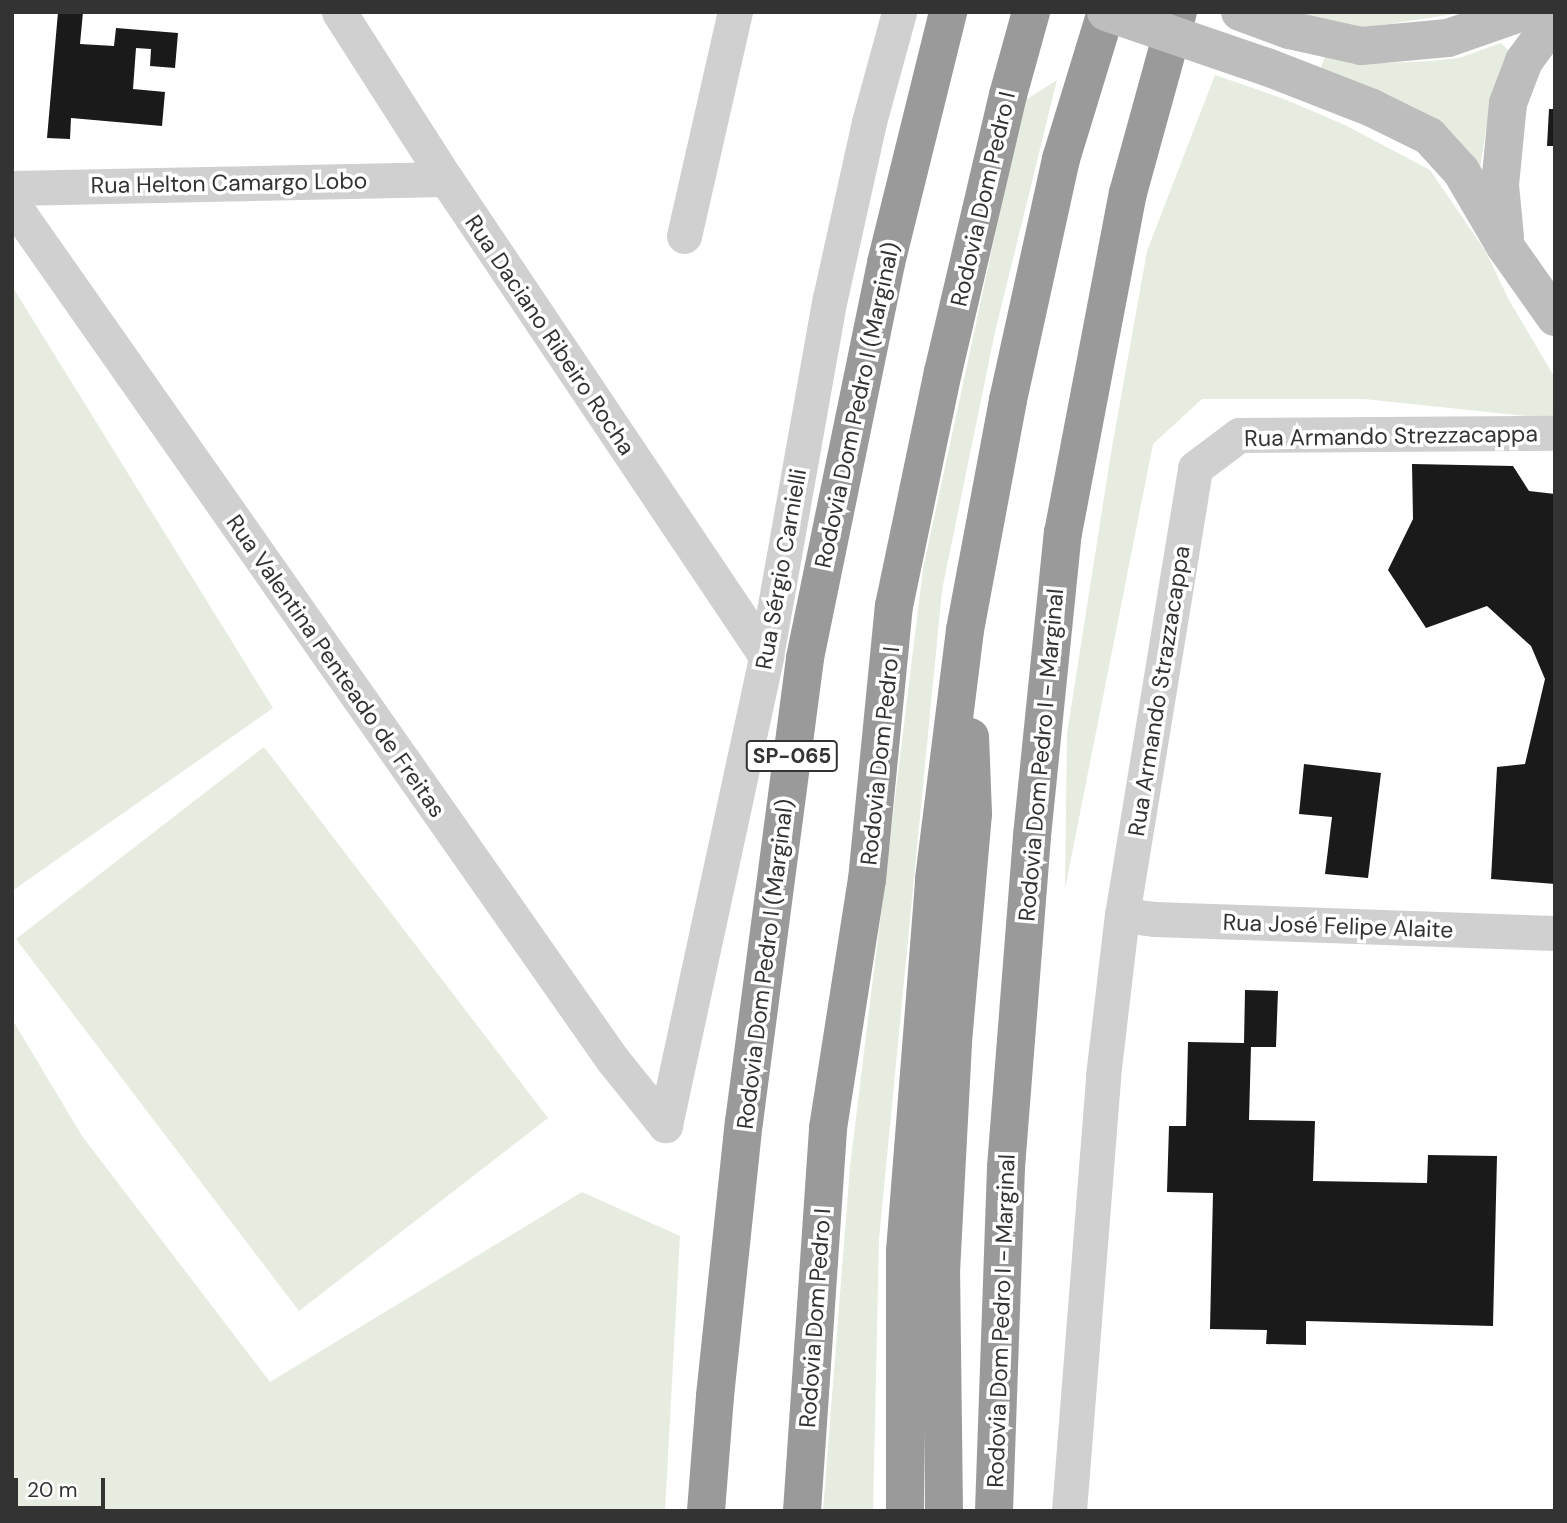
<!DOCTYPE html>
<meta charset="utf-8">
<style>
body{margin:0}
#map{position:relative;width:1567px;height:1523px;overflow:hidden;background:#fff;font-family:"DM Sans",sans-serif}
div>[style]{position:absolute}
.green>*{inset:0;background:#e6ecdf}
.building>*{inset:0;background:#1a1a1a}
.street>*{height:35px;margin:-17.5px;padding:0 17.5px;transform-origin:17.5px;border-radius:17.5px;background:#d0d0d0}
.secondary>*{height:38px;margin:-19px;padding:0 19px;transform-origin:19px;border-radius:19px;background:#bdbdbd}
.highway>*{height:38px;margin:-19px;padding:0 19px;transform-origin:19px;border-radius:19px;background:#9a9a9a}
.secondary-bridge>*{height:38px;margin:-19px;padding:0 19px;transform-origin:19px;border-radius:19px;background:#bdbdbd}
span{translate:-50% -50%;white-space:nowrap;text-align:center;line-height:1.15;-webkit-text-stroke:7px #fff;paint-order:stroke}
.shield-label span{padding:2px 5px;background:#fff;border:2px solid;border-radius:5px;-webkit-text-stroke-width:0}
.shield-label{font-size:21px;color:#333;font-weight:700}
.street-label{font-size:23px;color:#333}
.frame{position:absolute;inset:0;border:14px solid #333;pointer-events:none}
.scale{position:absolute;left:14px;top:1478px;width:91px;height:32px;box-sizing:border-box;border:4px solid #333;border-top:0;padding-left:9px;font-size:21px;line-height:24px;white-space:nowrap;color:#333;-webkit-text-stroke:5px #fff;paint-order:stroke}
</style>
<div id="map">
<div class="green">
<div style="clip-path:polygon(1289px 12px,1468px 12px,1362px 28px)"></div>
<div style="clip-path:polygon(1501px 43px,1508px 50px,1490px 104px,1480px 168px,1320px 69px,1325px 57px,1386px 63px,1431px 61px,1459px 58px)"></div>
<div style="clip-path:polygon(1215px 75px,1284px 99px,1345px 125px,1430px 170px,1486px 252px,1509px 300px,1555px 378px,1555px 419px,1364px 399px,1202px 399px,1153px 444px,1065px 889px,1067px 734px,1111px 453px,1147px 251px)"></div>
<div style="clip-path:polygon(1057px 80px,995px 332px,942px 590px,879px 1239px,873px 1511px,823px 1511px,850px 1167px,923px 569px,1024px 101px)"></div>
<div style="clip-path:polygon(12px 286px,273px 708px,12px 891px)"></div>
<div style="clip-path:polygon(264px 747px,548px 1118px,299px 1311px,16px 939px)"></div>
<div style="clip-path:polygon(12px 1019px,82px 1136px,270px 1382px,582px 1192px,680px 1236px,665px 1511px,12px 1511px)"></div>
</div>
<div class="building">
<div style="clip-path:polygon(58px 12px,83px 12px,80px 44px,114px 46px,116px 28px,178px 33px,175px 68px,150px 66px,151px 49px,136px 48px,133px 89px,165px 92px,162px 126px,71px 118px,70px 139px,47px 138px)"></div>
<div style="clip-path:polygon(1549px 109px,1555px 109px,1555px 146px,1547px 146px)"></div>
<div style="clip-path:polygon(1412px 464px,1513px 466px,1529px 491px,1555px 494px,1555px 884px,1491px 879px,1497px 767px,1525px 764px,1545px 679px,1531px 646px,1487px 606px,1426px 628px,1388px 570px,1413px 519px)"></div>
<div style="clip-path:polygon(1304px 764px,1381px 773px,1368px 878px,1325px 874px,1332px 817px,1299px 814px)"></div>
<div style="clip-path:polygon(1245px 990px,1278px 991px,1276px 1047px,1251px 1047px,1249px 1120px,1315px 1121px,1313px 1181px,1427px 1183px,1428px 1155px,1497px 1156px,1493px 1326px,1306px 1321px,1306px 1345px,1266px 1344px,1267px 1330px,1210px 1329px,1213px 1193px,1167px 1192px,1169px 1126px,1186px 1126px,1188px 1042px,1244px 1043px)"></div>
</div>
<div class="street">
<div style="left:339px;top:12px;width:198px;rotate:57.4deg"></div>
<div style="left:446px;top:179px;width:574px;rotate:56.14deg"></div>
<div style="left:12px;top:188px;width:434px;rotate:-1.2deg"></div>
<div style="left:12px;top:203px;width:1045px;rotate:54.97deg"></div>
<div style="left:612px;top:1059px;width:85px;rotate:51.2deg"></div>
<div style="left:684px;top:236px;width:230px;rotate:-77.2deg"></div>
<div style="left:1122px;top:915px;width:32px;rotate:7deg"></div>
<div style="left:1154px;top:919px;width:401px;rotate:2deg"></div>
<div style="left:665px;top:1125px;width:480px;rotate:-77.8deg"></div>
<div style="left:766px;top:656px;width:364px;rotate:-79.9deg"></div>
<div style="left:830px;top:298px;width:180px;rotate:-77.5deg"></div>
<div style="left:869px;top:122px;width:114px;rotate:-74.7deg"></div>
<div style="left:1069px;top:1511px;width:436px;rotate:-85.5deg"></div>
<div style="left:1103px;top:1076px;width:162px;rotate:-83.3deg"></div>
<div style="left:1122px;top:915px;width:453px;rotate:-80.7deg"></div>
<div style="left:1195px;top:468px;width:55px;rotate:-36.9deg"></div>
<div style="left:1239px;top:435px;width:316px;rotate:-0.4deg"></div>
</div>
<div class="secondary">
<div style="left:1240px;top:12px;width:52px;rotate:20.2deg"></div>
<div style="left:1289px;top:30px;width:74px;rotate:12.5deg"></div>
<div style="left:1361px;top:46px;width:87px;rotate:-5.3deg"></div>
<div style="left:1448px;top:38px;width:79px;rotate:-19.1deg"></div>
<div style="left:1267px;top:67px;width:113px;rotate:21.3deg"></div>
<div style="left:1372px;top:108px;width:64px;rotate:26.2deg"></div>
<div style="left:1429px;top:136px;width:47px;rotate:47.6deg"></div>
<div style="left:1461px;top:171px;width:87px;rotate:59.6deg"></div>
<div style="left:1505px;top:246px;width:87px;rotate:54.8deg"></div>
<div style="left:1505px;top:237px;width:52px;rotate:-95.5deg"></div>
<div style="left:1500px;top:185px;width:82px;rotate:-84.4deg"></div>
<div style="left:1508px;top:103px;width:45px;rotate:-69.1deg"></div>
<div style="left:1524px;top:61px;width:52px;rotate:-53.6deg"></div>
</div>
<div class="highway">
<div style="left:706px;top:1511px;width:115px;rotate:-85.5deg"></div>
<div style="left:715px;top:1396px;width:276px;rotate:-84deg"></div>
<div style="left:744px;top:1122px;width:468px;rotate:-82.5deg"></div>
<div style="left:805px;top:658px;width:403px;rotate:-78.4deg"></div>
<div style="left:886px;top:263px;width:259px;rotate:-76.1deg"></div>
<div style="left:802px;top:1511px;width:384px;rotate:-86.1deg"></div>
<div style="left:828px;top:1128px;width:251px;rotate:-81.1deg"></div>
<div style="left:867px;top:880px;width:275px;rotate:-84.4deg"></div>
<div style="left:894px;top:606px;width:239px;rotate:-78.2deg"></div>
<div style="left:943px;top:372px;width:285px;rotate:-76.8deg"></div>
<div style="left:1008px;top:95px;width:86px;rotate:-74.5deg"></div>
<div style="left:905px;top:1511px;width:260px;rotate:-90deg"></div>
<div style="left:905px;top:1251px;width:373px;rotate:-85.5deg"></div>
<div style="left:934px;top:879px;width:251px;rotate:-82.9deg"></div>
<div style="left:965px;top:630px;width:234px;rotate:-79.4deg"></div>
<div style="left:1008px;top:400px;width:247px;rotate:-77.6deg"></div>
<div style="left:1061px;top:159px;width:154px;rotate:-73deg"></div>
<div style="left:944px;top:1511px;width:239px;rotate:-90.7deg"></div>
<div style="left:941px;top:1272px;width:230px;rotate:-87deg"></div>
<div style="left:953px;top:1042px;width:229px;rotate:-85deg"></div>
<div style="left:973px;top:814px;width:77px;rotate:-92.2deg"></div>
<div style="left:994px;top:1511px;width:344px;rotate:-88deg"></div>
<div style="left:1006px;top:1167px;width:332px;rotate:-85.5deg"></div>
<div style="left:1032px;top:836px;width:305px;rotate:-84.2deg"></div>
<div style="left:1063px;top:533px;width:346px;rotate:-79.2deg"></div>
<div style="left:1128px;top:193px;width:188px;rotate:-74.6deg"></div>
</div>
<div class="secondary-bridge">
<div style="left:1106px;top:12px;width:170px;rotate:18.9deg"></div>
</div>
<div class="shield-label">
<span style="left:792px;top:756px">SP-065</span>
</div>
<div class="street-label">
<span style="left:229px;top:183px;rotate:-1deg">Rua Helton Camargo Lobo</span>
<span style="left:983px;top:199px;rotate:-77deg">Rodovia Dom Pedro I</span>
<span style="left:550px;top:335px;rotate:56deg">Rua Daciano Ribeiro Rocha</span>
<span style="left:857px;top:405px;rotate:-78deg">Rodovia Dom Pedro I (Marginal)</span>
<span style="left:1391px;top:436px;rotate:-1deg">Rua Armando Strezzacappa</span>
<span style="left:781px;top:569px;rotate:-80deg">Rua Sérgio Carnielli</span>
<span style="left:336px;top:666px;rotate:55deg">Rua Valentina Penteado de Freitas</span>
<span style="left:1159px;top:691px;rotate:-81deg">Rua Armando Strazzacappa</span>
<span style="left:1041px;top:755px;rotate:-85deg">Rodovia Dom Pedro I - Marginal</span>
<span style="left:880px;top:756px;rotate:-84deg">Rodovia Dom Pedro I</span>
<span style="left:1338px;top:926px;rotate:2deg">Rua José Felipe Alaite</span>
<span style="left:765px;top:964px;rotate:-83deg">Rodovia Dom Pedro I (Marginal)</span>
<span style="left:815px;top:1318px;rotate:-86deg">Rodovia Dom Pedro I</span>
<span style="left:1001px;top:1321px;rotate:-88deg">Rodovia Dom Pedro I - Marginal</span>
</div>
<div class="frame"></div>
<div class="scale">20 m</div>
</div>
